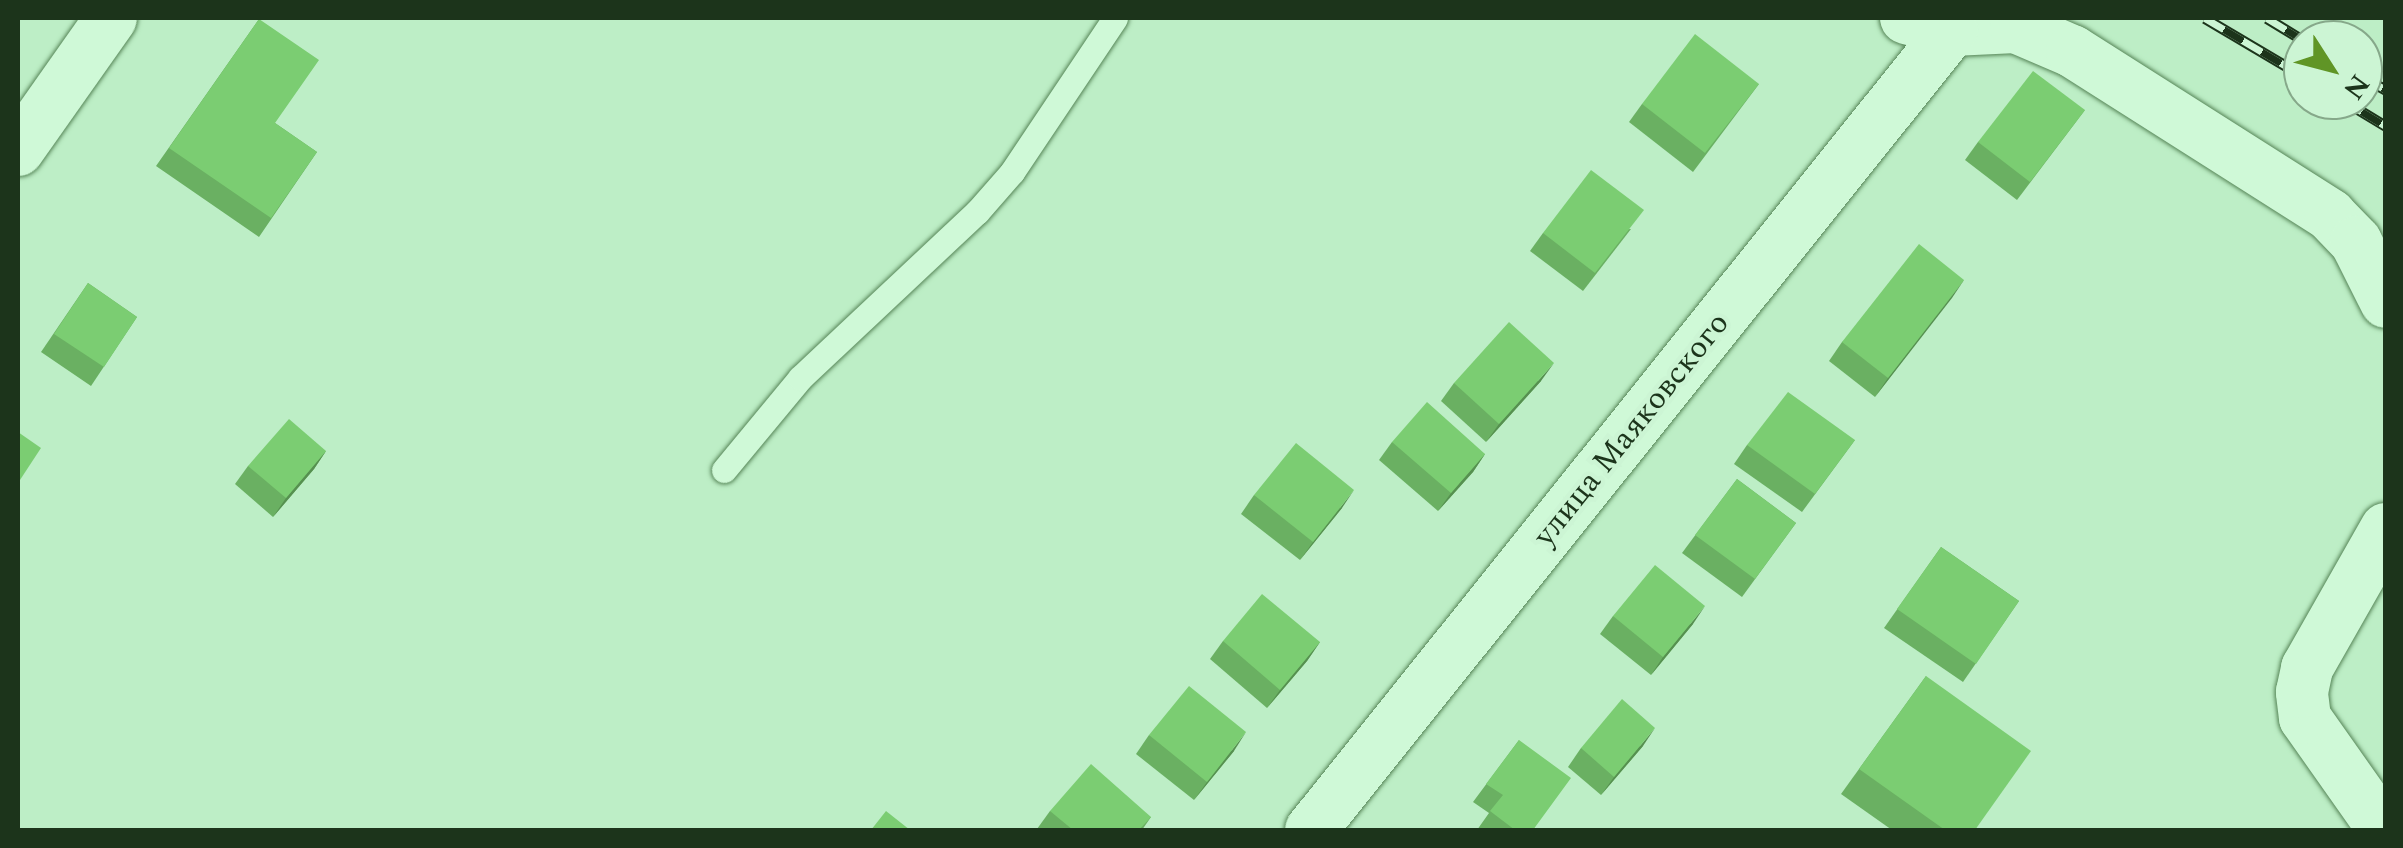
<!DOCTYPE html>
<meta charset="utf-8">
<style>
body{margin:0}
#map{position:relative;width:2403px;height:848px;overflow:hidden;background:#bdeec6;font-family:Spectral,serif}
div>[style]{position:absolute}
.roads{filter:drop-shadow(0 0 2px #568557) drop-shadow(0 0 2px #568557)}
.service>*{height:25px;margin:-12.5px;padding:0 12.5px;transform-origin:12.5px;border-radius:12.5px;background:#cff9d7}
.minor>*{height:52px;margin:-26px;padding:0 26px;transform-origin:26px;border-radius:26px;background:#cff9d7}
.rail>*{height:11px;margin-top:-5.5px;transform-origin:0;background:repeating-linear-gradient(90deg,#ccf5d4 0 22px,#1c341b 0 44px);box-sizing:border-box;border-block:2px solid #1c341b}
.wall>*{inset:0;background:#6ab062}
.shaded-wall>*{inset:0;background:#569050}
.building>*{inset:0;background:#7bcd72}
span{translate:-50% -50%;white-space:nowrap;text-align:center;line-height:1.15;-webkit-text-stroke:9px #ccf5d4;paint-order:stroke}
.street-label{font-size:32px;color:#1c341b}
.frame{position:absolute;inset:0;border:20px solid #1c341b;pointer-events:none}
.north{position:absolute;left:2283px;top:20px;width:100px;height:100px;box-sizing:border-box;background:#ccf5d4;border:2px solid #86a88a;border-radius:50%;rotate:126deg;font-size:28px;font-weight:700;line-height:40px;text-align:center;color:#1c341b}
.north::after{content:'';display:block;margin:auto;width:35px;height:45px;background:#609526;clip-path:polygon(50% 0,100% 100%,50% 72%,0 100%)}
</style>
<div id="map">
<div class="roads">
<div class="service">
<div style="left:724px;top:470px;width:119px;rotate:-50.4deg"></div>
<div style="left:800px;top:378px;width:243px;rotate:-43.2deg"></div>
<div style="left:977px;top:212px;width:53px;rotate:-48.8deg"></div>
<div style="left:1012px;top:172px;width:185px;rotate:-56.2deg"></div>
</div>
<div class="minor">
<div style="left:1906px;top:18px;width:48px;rotate:14.6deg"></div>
<div style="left:1952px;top:30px;width:64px;rotate:-2.7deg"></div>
<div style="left:2016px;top:27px;width:61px;rotate:23.2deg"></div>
<div style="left:2072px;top:51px;width:306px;rotate:32.4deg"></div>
<div style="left:2330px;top:215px;width:37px;rotate:46deg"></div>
<div style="left:2356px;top:242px;width:67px;rotate:63.4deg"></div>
<div style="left:18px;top:150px;width:161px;rotate:-54.8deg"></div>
<div style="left:1311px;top:830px;width:1025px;rotate:-51.3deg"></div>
<div style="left:2384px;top:830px;width:137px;rotate:-125.2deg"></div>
<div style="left:2305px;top:718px;width:26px;rotate:-97deg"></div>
<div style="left:2302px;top:692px;width:25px;rotate:-78deg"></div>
<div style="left:2307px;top:668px;width:160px;rotate:-60.4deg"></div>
</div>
</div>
<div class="rail">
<div style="left:2205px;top:18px;width:114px;rotate:30.6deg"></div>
<div style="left:2267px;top:18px;width:42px;rotate:31.4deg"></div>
<div style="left:2363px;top:77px;width:26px;rotate:29deg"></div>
<div style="left:2343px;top:100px;width:50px;rotate:31.2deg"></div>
</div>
<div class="wall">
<div style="clip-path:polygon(259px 19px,275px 123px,317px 152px,259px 237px,156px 166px)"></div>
<div style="clip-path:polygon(1759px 84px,1693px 172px,1629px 122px,1642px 104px)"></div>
<div style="clip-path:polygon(2085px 110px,2017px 200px,1965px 160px,1978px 142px)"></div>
<div style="clip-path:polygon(1631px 229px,1583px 291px,1530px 251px,1543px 233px)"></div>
<div style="clip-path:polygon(1964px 280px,1875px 397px,1829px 361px,1842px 342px)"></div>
<div style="clip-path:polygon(88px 283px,137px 317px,91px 386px,41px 352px)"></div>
<div style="clip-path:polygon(1541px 381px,1486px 442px,1441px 401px,1454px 383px)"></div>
<div style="clip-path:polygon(1855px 440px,1802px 512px,1734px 464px,1747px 445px)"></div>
<div style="clip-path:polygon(1392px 442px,1485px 454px,1473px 472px,1438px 511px,1379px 460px)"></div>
<div style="clip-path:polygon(326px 451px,314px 469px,273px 517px,235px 484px,248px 466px)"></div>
<div style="clip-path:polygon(1737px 479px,1796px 523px,1742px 597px,1682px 553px)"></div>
<div style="clip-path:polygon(1254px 495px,1342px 508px,1300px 560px,1241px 514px)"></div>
<div style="clip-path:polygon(1941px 547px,2019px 601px,1963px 682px,1884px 628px)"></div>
<div style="clip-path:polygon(1613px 616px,1693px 624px,1651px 675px,1600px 634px)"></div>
<div style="clip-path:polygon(1223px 641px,1320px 642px,1307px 661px,1267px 708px,1210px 659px)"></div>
<div style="clip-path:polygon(1926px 676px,1975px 830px,1892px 830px,1841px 794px)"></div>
<div style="clip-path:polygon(1149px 735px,1234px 751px,1194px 800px,1136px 754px)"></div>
<div style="clip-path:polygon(1519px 740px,1534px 830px,1477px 830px,1489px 813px,1473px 802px)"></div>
<div style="clip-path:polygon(1643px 746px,1601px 795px,1568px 767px,1581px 748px)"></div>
<div style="clip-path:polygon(1050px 811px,1151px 817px,1142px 830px,1039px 830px,1037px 829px)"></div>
</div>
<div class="shaded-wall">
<div style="clip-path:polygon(1964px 280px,1952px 298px,1875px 397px,1888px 378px)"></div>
<div style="clip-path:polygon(1554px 363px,1541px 381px,1486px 442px,1499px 424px)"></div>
<div style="clip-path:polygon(326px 451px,314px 469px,273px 517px,286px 498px)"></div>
<div style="clip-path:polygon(1485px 454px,1473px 472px,1438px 511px,1451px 493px)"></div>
<div style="clip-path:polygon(1354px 490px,1342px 508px,1300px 560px,1313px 542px)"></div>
<div style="clip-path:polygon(1705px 606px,1693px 624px,1651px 675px,1663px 657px)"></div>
<div style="clip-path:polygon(1320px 642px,1307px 661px,1267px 708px,1280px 690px)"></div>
<div style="clip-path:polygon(1655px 728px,1643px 746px,1601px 795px,1614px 777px)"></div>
<div style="clip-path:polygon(1246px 732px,1234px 751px,1194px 800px,1207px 782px)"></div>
</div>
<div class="building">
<div style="clip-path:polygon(259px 19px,319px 60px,275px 123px,317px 152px,271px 218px,169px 148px)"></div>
<div style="clip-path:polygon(1695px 34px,1759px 84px,1705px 153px,1642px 104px)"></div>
<div style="clip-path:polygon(2033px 71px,2085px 110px,2030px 182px,1978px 142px)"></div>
<div style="clip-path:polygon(1591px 170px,1644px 210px,1595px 273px,1543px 233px)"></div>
<div style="clip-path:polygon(1919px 244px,1964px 280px,1888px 378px,1842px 342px)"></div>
<div style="clip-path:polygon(88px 283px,137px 317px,104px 367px,54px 334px)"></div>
<div style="clip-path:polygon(1509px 322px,1554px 363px,1499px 424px,1454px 383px)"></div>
<div style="clip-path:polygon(1788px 392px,1855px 440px,1815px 494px,1747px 445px)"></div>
<div style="clip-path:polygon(1427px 402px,1485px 454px,1451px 493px,1392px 442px)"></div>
<div style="clip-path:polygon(289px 419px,326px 451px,286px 498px,248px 466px)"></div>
<div style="clip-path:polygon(18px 432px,41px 448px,18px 483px)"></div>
<div style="clip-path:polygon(1296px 443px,1354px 490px,1313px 542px,1254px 495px)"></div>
<div style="clip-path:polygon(1737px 479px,1796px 523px,1755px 579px,1695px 535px)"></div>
<div style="clip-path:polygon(1941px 547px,2019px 601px,1976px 664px,1897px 609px)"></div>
<div style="clip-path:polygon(1655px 565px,1705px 606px,1663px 657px,1613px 616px)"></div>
<div style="clip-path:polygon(1262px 594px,1320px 642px,1280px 690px,1223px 641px)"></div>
<div style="clip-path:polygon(1926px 676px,2031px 751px,1975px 830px,1945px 830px,1859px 769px)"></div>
<div style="clip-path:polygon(1189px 686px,1246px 732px,1207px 782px,1149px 735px)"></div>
<div style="clip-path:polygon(1622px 699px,1655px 728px,1614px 777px,1581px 748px)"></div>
<div style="clip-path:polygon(1519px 740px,1571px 778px,1533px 830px,1515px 830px,1490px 811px,1503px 795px,1486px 784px)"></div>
<div style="clip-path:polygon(1091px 764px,1151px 817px,1139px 830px,1073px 830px,1050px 811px)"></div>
<div style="clip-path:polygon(886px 811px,910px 830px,871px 830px)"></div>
</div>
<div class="street-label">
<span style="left:1632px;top:430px;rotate:-51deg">улица Маяковского</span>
</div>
<div class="frame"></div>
<div class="north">N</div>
</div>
